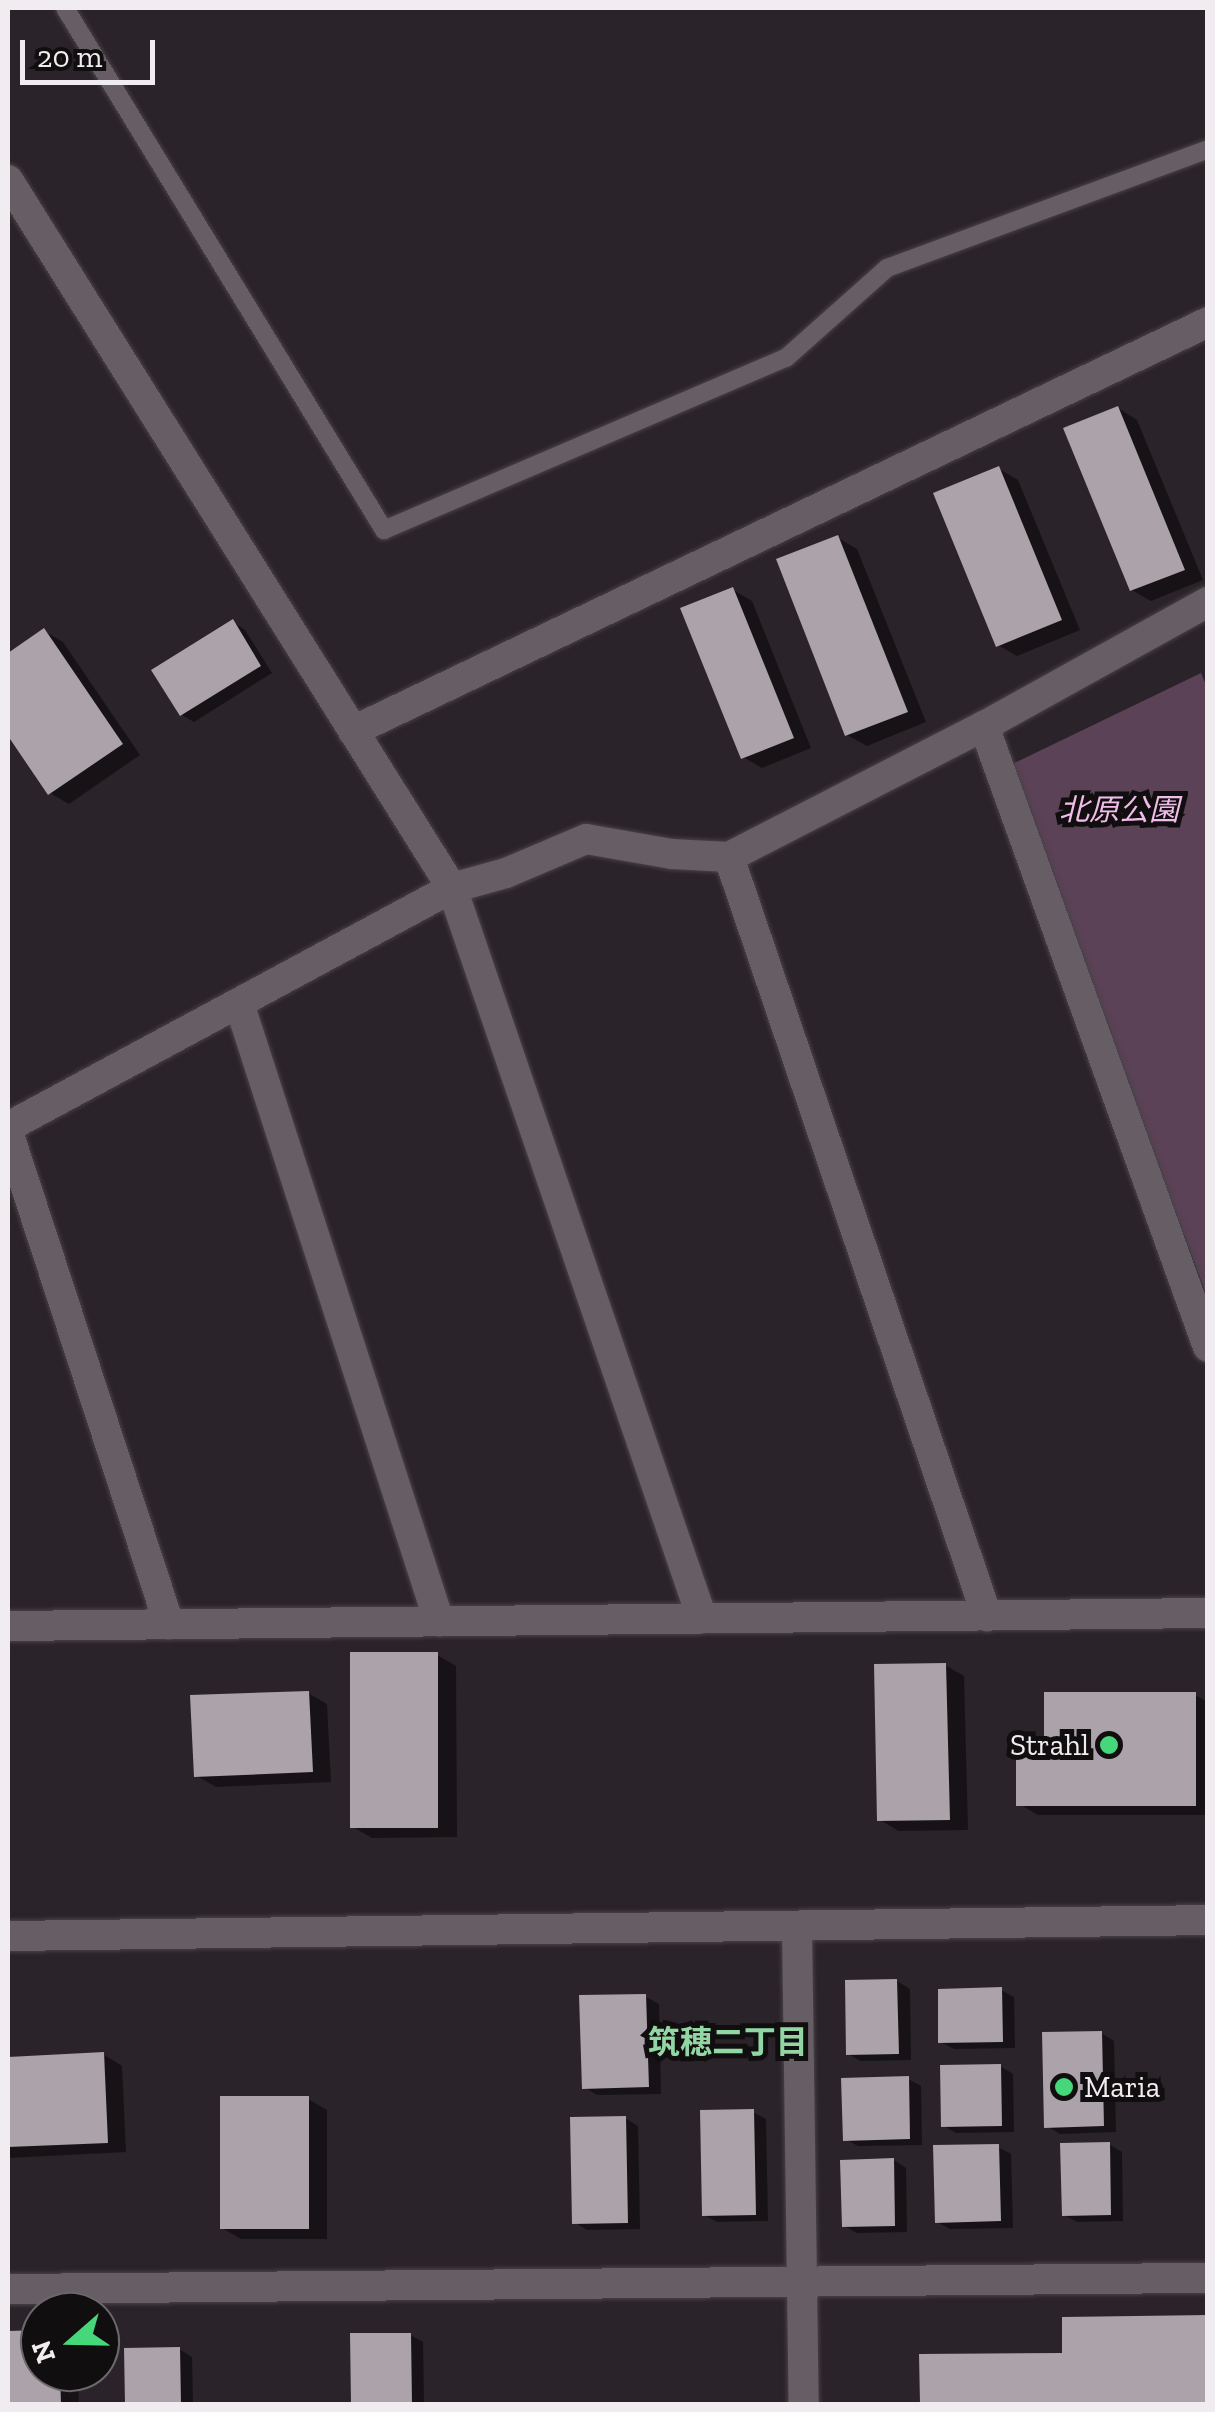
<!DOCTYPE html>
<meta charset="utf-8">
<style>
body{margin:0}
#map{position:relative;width:1215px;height:2412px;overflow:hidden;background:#2a2329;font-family:"Zilla Slab","Noto Sans JP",serif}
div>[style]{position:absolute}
.green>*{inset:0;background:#5b4257}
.shadow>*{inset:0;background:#0007}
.building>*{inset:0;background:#aba2aa}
.roads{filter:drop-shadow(0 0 2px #484247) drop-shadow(0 0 2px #484247)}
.lane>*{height:18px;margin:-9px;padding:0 9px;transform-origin:9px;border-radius:9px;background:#665e64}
.street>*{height:30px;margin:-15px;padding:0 15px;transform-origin:15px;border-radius:15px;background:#665e64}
.secondary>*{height:30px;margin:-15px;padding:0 15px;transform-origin:15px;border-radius:15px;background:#665e64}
.dots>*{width:28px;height:28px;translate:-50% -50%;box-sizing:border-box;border:5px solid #110e10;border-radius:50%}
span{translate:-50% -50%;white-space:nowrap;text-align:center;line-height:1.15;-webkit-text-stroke:10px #110e10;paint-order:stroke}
.park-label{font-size:30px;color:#f1bce9;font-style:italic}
.poi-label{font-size:30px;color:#f1ecf0}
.right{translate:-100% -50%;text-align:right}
.left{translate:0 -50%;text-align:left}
.neighbourhood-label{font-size:32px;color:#92d6a3;font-weight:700}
.frame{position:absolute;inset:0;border:10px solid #f1ecf0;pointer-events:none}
.north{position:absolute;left:20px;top:2292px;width:100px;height:100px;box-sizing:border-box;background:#110e10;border:2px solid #6b676a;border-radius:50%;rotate:250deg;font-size:28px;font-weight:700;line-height:40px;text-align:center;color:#f1ecf0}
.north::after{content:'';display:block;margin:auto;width:35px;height:45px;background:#45d77a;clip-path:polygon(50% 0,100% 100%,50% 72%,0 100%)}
.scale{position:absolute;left:20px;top:40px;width:135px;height:45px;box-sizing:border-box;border:5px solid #f1ecf0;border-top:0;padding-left:12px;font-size:30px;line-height:35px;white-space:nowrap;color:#f1ecf0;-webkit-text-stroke:8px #110e10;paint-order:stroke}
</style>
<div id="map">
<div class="green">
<div style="clip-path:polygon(1201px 673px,1208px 690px,1207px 1296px,1008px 766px)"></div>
</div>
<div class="shadow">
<div style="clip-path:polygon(1118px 408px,1137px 420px,1203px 580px,1151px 601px,1132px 590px)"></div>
<div style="clip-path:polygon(999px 469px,1018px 480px,1080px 630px,1017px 656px,998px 645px)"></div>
<div style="clip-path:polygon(838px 538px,857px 549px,926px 722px,867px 746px,847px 735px)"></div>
<div style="clip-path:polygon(733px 590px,752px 601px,811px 748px,762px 768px,743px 757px)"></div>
<div style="clip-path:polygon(233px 622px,245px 630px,272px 673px,194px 722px,182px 715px)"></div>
<div style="clip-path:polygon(44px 631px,63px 642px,140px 755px,69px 804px,50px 793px,8px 731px,8px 656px)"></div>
<div style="clip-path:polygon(437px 1655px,456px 1666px,457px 1837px,372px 1838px,353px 1827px)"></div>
<div style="clip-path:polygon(945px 1665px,964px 1676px,968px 1830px,899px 1831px,880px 1820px)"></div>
<div style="clip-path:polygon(308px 1693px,327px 1704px,331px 1782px,216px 1787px,197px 1776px)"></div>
<div style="clip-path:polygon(1195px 1695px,1208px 1702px,1208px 1815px,1038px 1815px,1019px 1804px,1047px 1757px)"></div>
<div style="clip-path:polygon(897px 1981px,910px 1989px,911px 2060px,861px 2061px,848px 2054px)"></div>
<div style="clip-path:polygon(1001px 1990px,1014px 1997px,1015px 2048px,954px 2049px,941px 2042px)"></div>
<div style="clip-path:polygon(646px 1997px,659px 2004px,661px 2094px,597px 2095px,584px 2087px)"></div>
<div style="clip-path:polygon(1101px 2033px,1114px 2041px,1116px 2132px,1060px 2134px,1047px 2126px)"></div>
<div style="clip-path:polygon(103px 2054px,122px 2066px,126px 2152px,8px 2158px,8px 2059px)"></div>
<div style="clip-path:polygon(1000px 2066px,1013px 2074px,1014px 2132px,956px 2133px,944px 2126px)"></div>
<div style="clip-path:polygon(908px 2079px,921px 2086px,922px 2145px,858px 2146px,845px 2139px)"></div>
<div style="clip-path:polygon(308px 2099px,327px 2110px,327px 2239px,241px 2239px,222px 2228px)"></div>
<div style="clip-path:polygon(753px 2112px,766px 2119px,768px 2221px,717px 2222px,704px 2215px)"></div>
<div style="clip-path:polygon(625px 2118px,638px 2126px,640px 2229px,587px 2230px,574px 2222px)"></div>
<div style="clip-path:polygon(1109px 2144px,1122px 2152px,1123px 2221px,1077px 2222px,1064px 2215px)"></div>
<div style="clip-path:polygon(998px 2147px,1011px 2154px,1013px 2228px,950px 2229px,937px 2222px)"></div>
<div style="clip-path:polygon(894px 2160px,906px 2168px,907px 2232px,857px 2233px,844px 2226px)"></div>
<div style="clip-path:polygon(1208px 2318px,1208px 2404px,922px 2404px,922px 2356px,1065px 2356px)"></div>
<div style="clip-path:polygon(40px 2332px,40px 2372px,78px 2372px,79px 2404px,8px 2404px,8px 2333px)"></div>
<div style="clip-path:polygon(410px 2335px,423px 2342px,424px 2404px,354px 2404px,352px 2336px)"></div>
<div style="clip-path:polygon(179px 2349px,192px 2357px,193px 2404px,128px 2404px,126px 2350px)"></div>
</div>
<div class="building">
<div style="clip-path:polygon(1118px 406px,1185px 570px,1130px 591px,1063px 428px)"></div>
<div style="clip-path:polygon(999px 466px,1062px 620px,996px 647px,933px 493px)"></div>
<div style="clip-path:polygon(838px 535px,908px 712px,845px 736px,776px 559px)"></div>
<div style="clip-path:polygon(733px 587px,794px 738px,741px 759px,680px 608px)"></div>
<div style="clip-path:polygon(233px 619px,261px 666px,180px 716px,151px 670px)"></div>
<div style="clip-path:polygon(44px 628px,123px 744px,48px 795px,8px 736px,8px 653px)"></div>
<div style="clip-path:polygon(350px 1652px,438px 1652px,438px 1828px,350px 1828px)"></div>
<div style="clip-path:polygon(946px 1663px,950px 1820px,877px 1821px,874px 1664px)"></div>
<div style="clip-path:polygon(309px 1691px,313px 1772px,194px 1777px,190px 1695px)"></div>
<div style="clip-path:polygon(1044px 1692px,1196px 1692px,1196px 1806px,1016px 1806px,1016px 1755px,1044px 1755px)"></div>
<div style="clip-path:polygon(897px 1979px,899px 2054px,846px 2055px,845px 1980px)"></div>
<div style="clip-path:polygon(1002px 1987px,1003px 2042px,938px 2043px,938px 1989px)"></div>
<div style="clip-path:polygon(646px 1994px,649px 2087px,582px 2089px,579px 1995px)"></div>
<div style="clip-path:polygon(1102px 2031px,1104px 2126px,1044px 2128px,1042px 2032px)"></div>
<div style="clip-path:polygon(104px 2052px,108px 2143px,8px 2147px,8px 2057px)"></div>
<div style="clip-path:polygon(1001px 2064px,1002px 2126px,941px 2127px,940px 2065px)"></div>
<div style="clip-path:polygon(909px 2076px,910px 2139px,843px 2141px,841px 2078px)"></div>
<div style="clip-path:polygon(220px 2096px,309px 2096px,309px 2229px,220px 2229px)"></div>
<div style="clip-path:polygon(754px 2109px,756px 2215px,702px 2216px,700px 2110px)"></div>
<div style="clip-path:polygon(626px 2116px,628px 2223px,572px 2224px,570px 2117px)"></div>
<div style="clip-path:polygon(1110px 2142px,1111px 2215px,1062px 2216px,1060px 2143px)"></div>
<div style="clip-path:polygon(999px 2144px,1001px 2221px,935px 2223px,933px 2145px)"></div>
<div style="clip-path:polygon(894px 2158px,895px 2226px,842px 2227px,840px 2160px)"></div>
<div style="clip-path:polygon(1208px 2315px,1208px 2404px,920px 2404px,919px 2354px,1062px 2353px,1062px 2317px)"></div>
<div style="clip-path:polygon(40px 2330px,40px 2372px,60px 2372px,61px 2404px,8px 2404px,8px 2331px)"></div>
<div style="clip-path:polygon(350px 2333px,411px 2333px,412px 2404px,351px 2404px)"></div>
<div style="clip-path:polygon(180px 2347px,181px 2404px,125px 2404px,124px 2348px)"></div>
</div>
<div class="roads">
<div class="lane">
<div style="left:65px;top:8px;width:612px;rotate:58.57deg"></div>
<div style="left:384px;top:530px;width:437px;rotate:-23.2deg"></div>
<div style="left:786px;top:358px;width:135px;rotate:-41.7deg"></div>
<div style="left:887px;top:268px;width:342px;rotate:-20.3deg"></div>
</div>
<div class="street">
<div style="left:8px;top:180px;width:836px;rotate:57.91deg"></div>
<div style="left:452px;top:888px;width:772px;rotate:71.1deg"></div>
<div style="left:984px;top:726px;width:660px;rotate:70.17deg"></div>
<div style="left:353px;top:731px;width:948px;rotate:-25.56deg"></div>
<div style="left:729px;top:857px;width:802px;rotate:71.23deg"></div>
<div style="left:239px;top:1003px;width:650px;rotate:72.07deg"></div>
<div style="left:8px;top:1127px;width:504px;rotate:-28.29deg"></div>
<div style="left:452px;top:888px;width:56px;rotate:-15.5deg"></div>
<div style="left:506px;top:873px;width:87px;rotate:-23deg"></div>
<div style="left:586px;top:839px;width:87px;rotate:9.9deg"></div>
<div style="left:672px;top:854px;width:57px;rotate:3deg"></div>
<div style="left:729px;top:857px;width:287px;rotate:-27.2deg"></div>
<div style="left:984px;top:726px;width:256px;rotate:-29deg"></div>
<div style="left:8px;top:1132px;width:518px;rotate:71.88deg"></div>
<div style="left:8px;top:1626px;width:1200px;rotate:-0.62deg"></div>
<div style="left:797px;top:1927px;width:477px;rotate:89.2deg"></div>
<div style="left:8px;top:2289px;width:1200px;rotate:-0.53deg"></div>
</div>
<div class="secondary">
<div style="left:8px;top:1936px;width:1200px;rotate:-0.76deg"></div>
</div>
</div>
<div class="dots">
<div style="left:1109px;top:1745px;background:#45d77a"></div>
<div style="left:1064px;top:2087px;background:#45d77a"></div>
</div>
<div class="park-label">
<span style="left:1119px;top:810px">北原公園</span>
</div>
<div class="poi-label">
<span class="right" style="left:1089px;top:1745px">Strahl</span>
<span class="left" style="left:1084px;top:2087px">Maria</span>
</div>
<div class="neighbourhood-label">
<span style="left:728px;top:2042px">筑穂二丁目</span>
</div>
<div class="frame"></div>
<div class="north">N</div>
<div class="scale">20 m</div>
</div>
